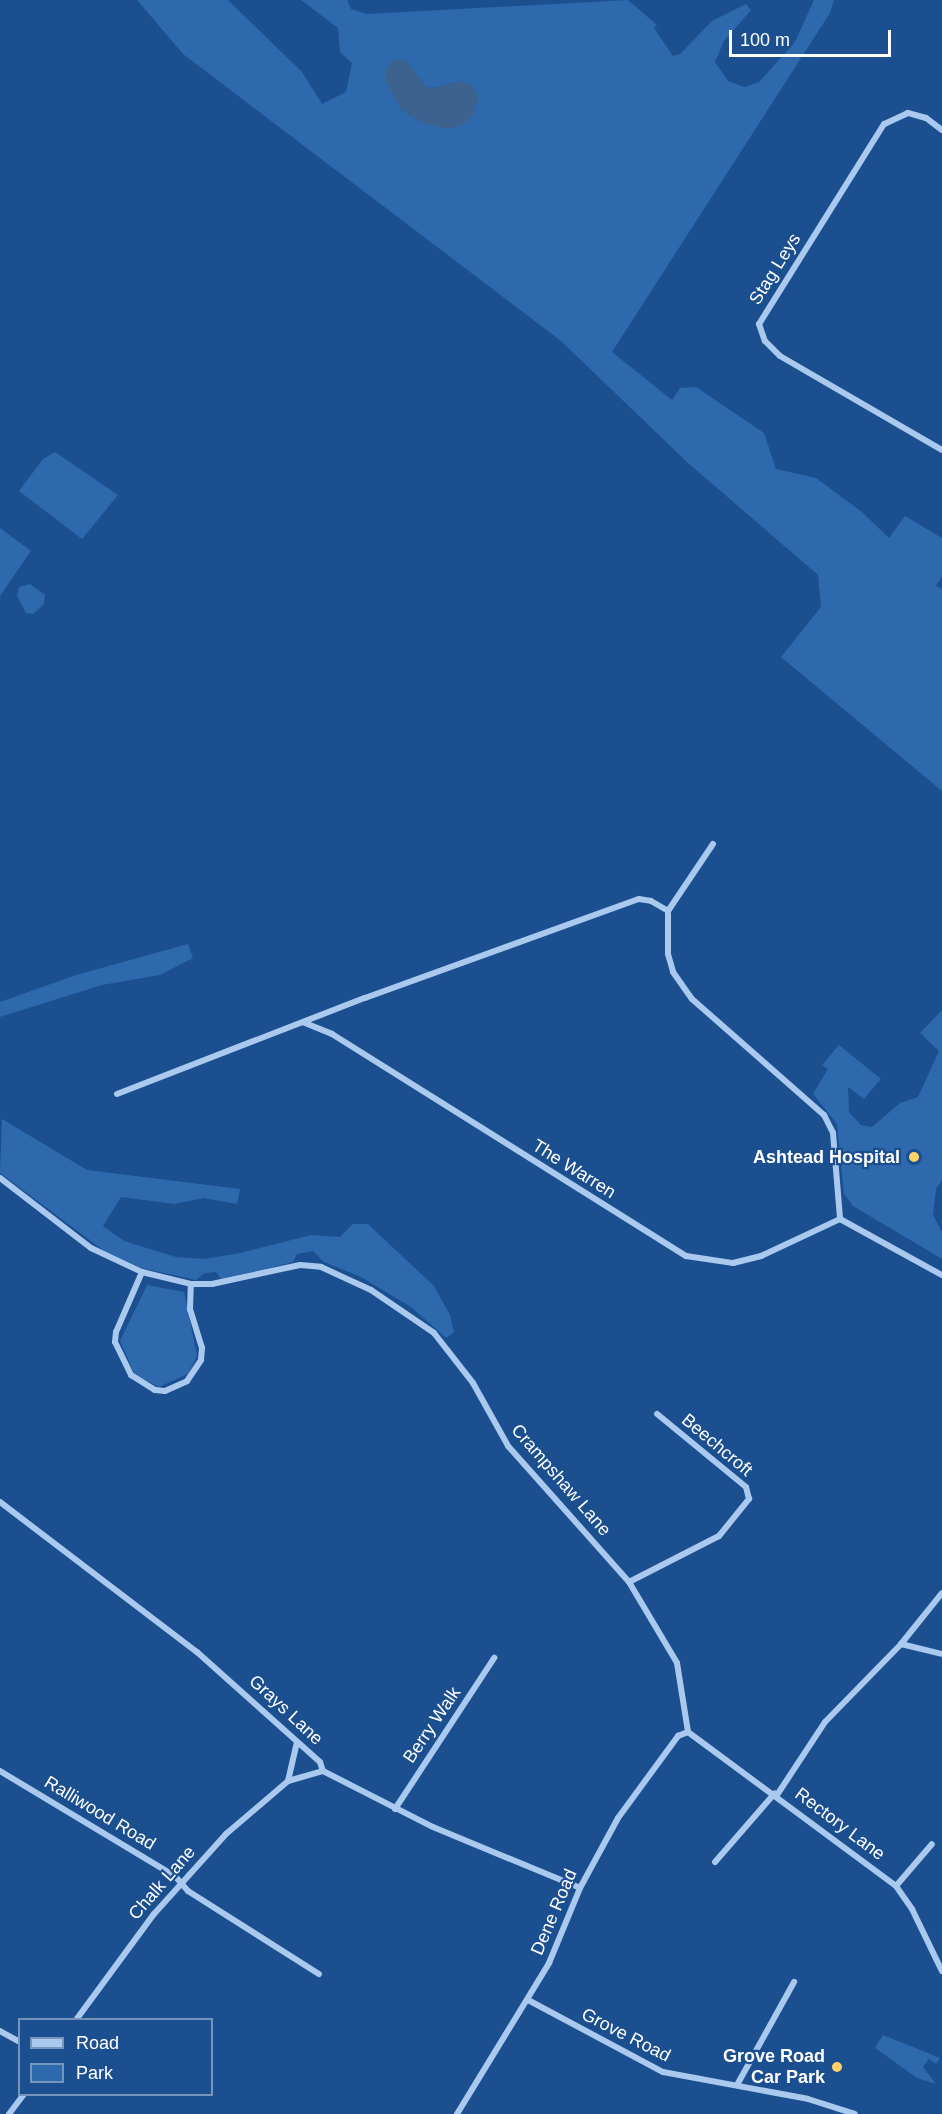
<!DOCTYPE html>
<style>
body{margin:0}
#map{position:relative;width:942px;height:2114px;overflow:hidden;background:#1b4f8f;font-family:Helvetica,sans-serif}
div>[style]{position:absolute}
.green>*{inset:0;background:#2e69ad}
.water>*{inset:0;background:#3c6290}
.minor>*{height:6px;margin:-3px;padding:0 3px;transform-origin:3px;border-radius:3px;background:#a9c9ee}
.dots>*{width:16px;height:16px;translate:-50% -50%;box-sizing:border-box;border:3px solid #1b4f8f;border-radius:50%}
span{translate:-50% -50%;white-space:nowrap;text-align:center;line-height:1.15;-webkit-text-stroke:4.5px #1b4f8f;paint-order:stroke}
.street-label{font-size:18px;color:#fff}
.poi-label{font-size:18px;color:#fff;font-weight:700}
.right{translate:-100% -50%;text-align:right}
.legend{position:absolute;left:18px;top:2018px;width:195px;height:78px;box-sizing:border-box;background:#1b4f8f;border:2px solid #7695bc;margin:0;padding:8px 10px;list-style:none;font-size:18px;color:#fff}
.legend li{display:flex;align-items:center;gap:12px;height:30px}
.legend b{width:30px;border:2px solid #7695bc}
.scale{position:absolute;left:729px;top:30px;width:162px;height:27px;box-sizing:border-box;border:3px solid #fff;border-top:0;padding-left:8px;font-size:18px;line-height:21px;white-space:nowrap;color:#fff;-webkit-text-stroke:4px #1b4f8f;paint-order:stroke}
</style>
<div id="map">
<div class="green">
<div style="clip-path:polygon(evenodd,137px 0,228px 0,302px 72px,322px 104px,346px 92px,352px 63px,340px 52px,338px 28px,301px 0,347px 0,351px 9px,367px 14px,628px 0,657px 25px,654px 28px,673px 56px,680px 54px,712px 21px,746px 4px,751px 10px,724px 41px,715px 62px,728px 81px,744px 87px,759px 82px,795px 42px,814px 0,834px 0,830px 13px,612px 352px,672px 400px,680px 388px,696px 387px,764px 433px,776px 469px,816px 478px,862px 512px,889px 538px,905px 516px,942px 538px,942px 576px,936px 586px,942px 589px,942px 791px,781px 657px,821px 607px,818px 575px,688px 463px,561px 341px,183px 54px,137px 0,409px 64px,424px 86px,435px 88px,459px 81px,420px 122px,400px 108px,409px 64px)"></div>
<div style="clip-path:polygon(55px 452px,118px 495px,82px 539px,19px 491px,43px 459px)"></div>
<div style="clip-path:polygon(0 528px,31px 551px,0 596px)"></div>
<div style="clip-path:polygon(30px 584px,45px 595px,44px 604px,33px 614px,26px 613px,17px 596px,19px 587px)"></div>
<div style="clip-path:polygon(188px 944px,193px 958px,160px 975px,102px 985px,0 1017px,0 1002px,76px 975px)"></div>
<div style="clip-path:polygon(942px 1010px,942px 1180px,936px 1189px,933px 1215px,942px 1232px,942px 1259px,853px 1206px,844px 1194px,837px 1124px,813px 1094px,828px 1069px,822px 1065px,839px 1045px,881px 1079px,864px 1099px,848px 1087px,849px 1112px,861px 1125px,872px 1127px,900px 1103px,918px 1097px,939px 1051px,920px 1033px)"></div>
<div style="clip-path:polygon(2px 1119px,87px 1170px,240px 1189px,237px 1204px,204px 1198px,174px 1204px,121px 1197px,103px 1226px,124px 1241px,176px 1257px,204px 1259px,240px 1253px,311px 1235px,340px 1237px,353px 1224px,368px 1224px,434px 1286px,450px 1315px,454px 1332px,446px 1338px,411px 1307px,361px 1277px,324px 1262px,313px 1251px,297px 1254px,293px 1262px,222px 1280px,216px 1272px,205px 1273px,196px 1280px,141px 1268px,103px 1250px,0 1173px)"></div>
<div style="clip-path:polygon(147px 1285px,184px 1292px,197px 1356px,188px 1374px,159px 1387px,135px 1375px,120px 1341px)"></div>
<div style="clip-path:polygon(883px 2035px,940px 2058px,936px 2064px,929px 2059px,923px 2067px,936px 2084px,917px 2078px,875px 2048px)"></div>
</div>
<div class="water">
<div style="clip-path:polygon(400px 59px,409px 63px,424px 86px,435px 88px,459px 81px,473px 86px,479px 97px,472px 117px,461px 126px,446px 129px,420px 122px,400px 108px,386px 82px,386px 70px,392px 61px)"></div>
</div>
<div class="minor">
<div style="left:942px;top:130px;width:20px;rotate:-143deg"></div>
<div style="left:926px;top:118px;width:19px;rotate:-164deg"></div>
<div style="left:908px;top:113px;width:26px;rotate:155deg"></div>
<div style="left:884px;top:124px;width:236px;rotate:122deg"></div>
<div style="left:759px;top:324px;width:18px;rotate:71deg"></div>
<div style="left:765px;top:341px;width:21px;rotate:45deg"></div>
<div style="left:780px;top:356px;width:187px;rotate:30.1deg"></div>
<div style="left:713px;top:844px;width:81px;rotate:123.9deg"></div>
<div style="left:668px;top:911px;width:43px;rotate:90deg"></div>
<div style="left:668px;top:954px;width:19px;rotate:74deg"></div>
<div style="left:673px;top:972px;width:33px;rotate:55deg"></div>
<div style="left:692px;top:999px;width:176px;rotate:41.3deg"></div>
<div style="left:824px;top:1115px;width:20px;rotate:63deg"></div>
<div style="left:833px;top:1133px;width:86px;rotate:85.3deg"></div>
<div style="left:305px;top:1023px;width:29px;rotate:22deg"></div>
<div style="left:332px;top:1034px;width:418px;rotate:32.1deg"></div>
<div style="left:686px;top:1256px;width:48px;rotate:8.5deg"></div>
<div style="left:733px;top:1263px;width:29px;rotate:-14deg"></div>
<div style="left:761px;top:1256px;width:87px;rotate:-25.1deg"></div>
<div style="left:840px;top:1219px;width:116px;rotate:28.8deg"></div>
<div style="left:117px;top:1094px;width:266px;rotate:-21.2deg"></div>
<div style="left:365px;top:998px;width:291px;rotate:-19.9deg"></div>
<div style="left:639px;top:899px;width:12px;rotate:9deg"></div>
<div style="left:651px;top:901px;width:20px;rotate:30deg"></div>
<div style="left:0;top:1178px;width:115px;rotate:37.6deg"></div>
<div style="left:91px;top:1248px;width:56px;rotate:25.2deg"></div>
<div style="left:142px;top:1272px;width:50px;rotate:13.8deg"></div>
<div style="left:191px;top:1284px;width:21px"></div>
<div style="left:212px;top:1284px;width:90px;rotate:-12.2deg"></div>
<div style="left:300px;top:1265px;width:21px;rotate:5deg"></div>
<div style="left:321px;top:1267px;width:55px;rotate:24.7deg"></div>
<div style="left:371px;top:1290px;width:76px;rotate:34.3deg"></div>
<div style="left:434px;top:1333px;width:63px;rotate:52deg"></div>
<div style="left:473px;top:1383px;width:72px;rotate:60.9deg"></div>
<div style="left:508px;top:1446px;width:182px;rotate:48.3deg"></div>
<div style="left:629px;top:1582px;width:94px;rotate:59.3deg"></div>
<div style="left:677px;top:1663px;width:70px;rotate:80.9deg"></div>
<div style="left:142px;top:1272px;width:65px;rotate:113.4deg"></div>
<div style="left:116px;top:1332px;width:10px;rotate:96deg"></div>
<div style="left:115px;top:1342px;width:37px;rotate:64deg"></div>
<div style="left:131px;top:1375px;width:28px;rotate:32deg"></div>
<div style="left:155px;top:1390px;width:10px;rotate:6deg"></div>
<div style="left:165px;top:1391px;width:24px;rotate:-24deg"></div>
<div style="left:187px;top:1381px;width:25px;rotate:-56deg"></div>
<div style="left:201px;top:1360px;width:12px;rotate:-85deg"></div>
<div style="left:202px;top:1348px;width:41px;rotate:-107.1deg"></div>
<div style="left:190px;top:1309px;width:25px;rotate:-88deg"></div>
<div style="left:0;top:1502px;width:248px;rotate:37.3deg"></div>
<div style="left:197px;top:1652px;width:165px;rotate:41.8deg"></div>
<div style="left:320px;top:1762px;width:9px;rotate:72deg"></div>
<div style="left:629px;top:1582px;width:101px;rotate:-27.1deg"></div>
<div style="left:719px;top:1536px;width:48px;rotate:-51deg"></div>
<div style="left:749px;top:1499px;width:12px;rotate:-104deg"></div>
<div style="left:746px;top:1487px;width:115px;rotate:-140.6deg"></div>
<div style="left:901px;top:1644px;width:42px;rotate:13.7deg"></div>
<div style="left:688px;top:1732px;width:259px;rotate:36.5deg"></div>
<div style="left:896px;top:1886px;width:28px;rotate:55deg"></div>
<div style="left:912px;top:1909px;width:69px;rotate:64.2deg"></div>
<div style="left:0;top:1771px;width:204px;rotate:31deg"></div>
<div style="left:175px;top:1876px;width:20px;rotate:49deg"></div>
<div style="left:188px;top:1891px;width:155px;rotate:32.4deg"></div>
<div style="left:323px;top:1771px;width:123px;rotate:27deg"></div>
<div style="left:433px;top:1827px;width:159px;rotate:22.5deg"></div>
<div style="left:288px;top:1781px;width:40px;rotate:-77deg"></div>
<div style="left:777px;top:1795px;width:87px;rotate:-56.7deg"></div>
<div style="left:825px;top:1722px;width:109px;rotate:-45.7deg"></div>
<div style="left:901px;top:1644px;width:65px;rotate:-51.2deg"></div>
<div style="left:395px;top:1809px;width:181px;rotate:-56.7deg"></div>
<div style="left:715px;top:1862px;width:91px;rotate:-49deg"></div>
<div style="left:896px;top:1886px;width:55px;rotate:-49.4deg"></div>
<div style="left:528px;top:2000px;width:153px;rotate:28.1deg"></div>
<div style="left:663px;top:2072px;width:147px;rotate:10.5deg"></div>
<div style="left:808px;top:2099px;width:49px;rotate:17.7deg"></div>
<div style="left:76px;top:2020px;width:132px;rotate:-53.7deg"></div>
<div style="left:154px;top:1914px;width:108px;rotate:-48deg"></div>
<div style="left:226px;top:1834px;width:82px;rotate:-40.5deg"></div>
<div style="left:288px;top:1781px;width:36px;rotate:-16deg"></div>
<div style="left:0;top:2031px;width:23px;rotate:29deg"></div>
<div style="left:737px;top:2085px;width:118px;rotate:-61deg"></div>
<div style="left:9px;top:2114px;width:25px;rotate:-53deg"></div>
<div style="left:457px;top:2114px;width:177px;rotate:-58.6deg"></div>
<div style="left:549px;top:1963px;width:81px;rotate:-67.5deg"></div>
<div style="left:580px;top:1888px;width:80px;rotate:-61.5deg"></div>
<div style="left:618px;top:1818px;width:102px;rotate:-53.8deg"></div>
<div style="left:678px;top:1736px;width:11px;rotate:-22deg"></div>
</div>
<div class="dots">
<div style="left:914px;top:1157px;background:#ffd166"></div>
<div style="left:837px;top:2067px;background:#ffd166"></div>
</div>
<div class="street-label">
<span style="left:775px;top:269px;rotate:-58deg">Stag Leys</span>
<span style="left:574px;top:1169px;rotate:32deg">The Warren</span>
<span style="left:717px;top:1445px;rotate:40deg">Beechcroft</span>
<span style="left:561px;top:1480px;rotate:49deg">Crampshaw Lane</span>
<span style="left:286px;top:1710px;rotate:43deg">Grays Lane</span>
<span style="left:432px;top:1725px;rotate:-56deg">Berry Walk</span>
<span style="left:100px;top:1813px;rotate:31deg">Ralliwood Road</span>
<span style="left:840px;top:1824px;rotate:37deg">Rectory Lane</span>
<span style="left:162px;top:1883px;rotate:-49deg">Chalk Lane</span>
<span style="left:554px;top:1912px;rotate:-67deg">Dene Road</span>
<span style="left:626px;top:2035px;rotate:27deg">Grove Road</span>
</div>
<div class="poi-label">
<span class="right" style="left:900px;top:1157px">Ashtead Hospital</span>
<span class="right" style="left:825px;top:2067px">Grove Road<br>Car Park</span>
</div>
<ul class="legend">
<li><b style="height:8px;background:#a9c9ee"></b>Road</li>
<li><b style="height:16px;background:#2e69ad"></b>Park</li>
</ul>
<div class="scale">100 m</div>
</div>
